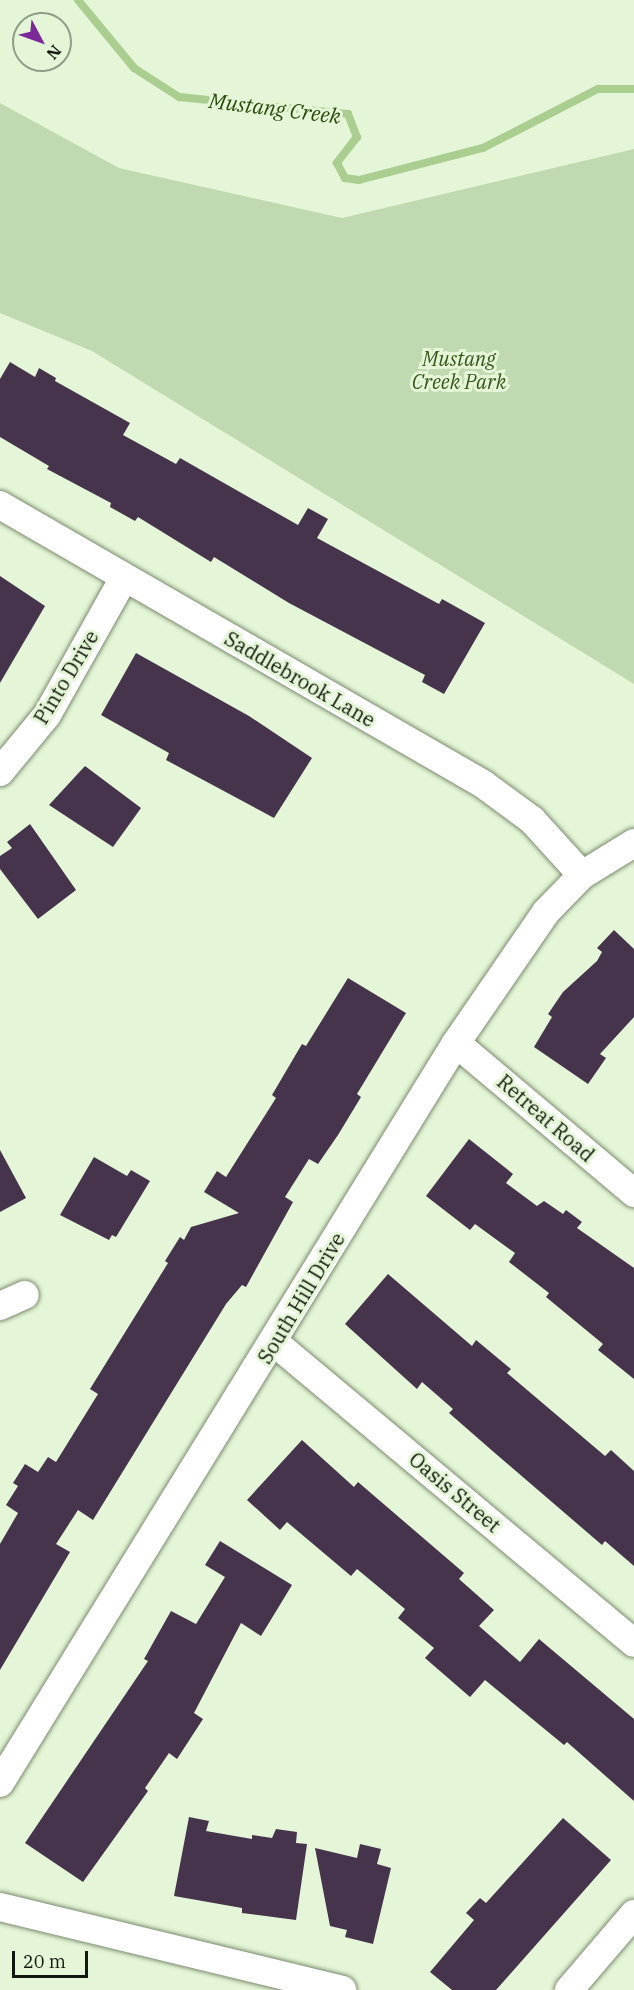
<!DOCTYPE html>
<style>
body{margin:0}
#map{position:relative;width:634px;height:1990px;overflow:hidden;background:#e4f6d7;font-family:"IBM Plex Serif",serif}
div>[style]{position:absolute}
.green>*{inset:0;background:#c1d9b0}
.stream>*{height:8px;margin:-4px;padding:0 4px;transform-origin:4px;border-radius:4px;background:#aacd90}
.building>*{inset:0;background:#45344c}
.roads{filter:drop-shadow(0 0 2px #7b8b6f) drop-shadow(0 0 2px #7b8b6f)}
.street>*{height:28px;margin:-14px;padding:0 14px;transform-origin:14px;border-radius:14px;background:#fff}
span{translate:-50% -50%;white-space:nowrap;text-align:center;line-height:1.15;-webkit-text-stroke:6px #e4f6d7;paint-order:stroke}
.park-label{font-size:20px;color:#375719;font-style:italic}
.street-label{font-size:20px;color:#12180d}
.water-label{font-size:21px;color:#2b4a09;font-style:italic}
.north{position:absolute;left:12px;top:12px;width:60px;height:60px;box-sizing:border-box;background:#e4f6d7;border:2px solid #909d86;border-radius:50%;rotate:131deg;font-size:16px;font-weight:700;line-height:24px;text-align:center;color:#12180d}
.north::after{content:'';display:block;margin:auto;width:21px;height:27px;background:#7b2999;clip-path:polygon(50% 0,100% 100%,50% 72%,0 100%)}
.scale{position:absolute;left:12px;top:1951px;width:76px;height:27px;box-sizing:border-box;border:3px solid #12180d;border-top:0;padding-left:8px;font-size:18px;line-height:21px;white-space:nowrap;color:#12180d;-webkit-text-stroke:4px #e4f6d7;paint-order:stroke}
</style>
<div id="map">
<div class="green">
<div style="clip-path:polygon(0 103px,119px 168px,342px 218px,634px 149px,634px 684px,92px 351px,0 313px)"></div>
</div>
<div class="stream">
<div style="left:78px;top:0;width:88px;rotate:50.5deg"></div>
<div style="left:134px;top:68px;width:54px;rotate:32.8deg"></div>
<div style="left:179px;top:97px;width:170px;rotate:5.7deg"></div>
<div style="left:348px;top:114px;width:25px;rotate:69deg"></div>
<div style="left:357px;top:137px;width:33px;rotate:128deg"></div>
<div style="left:337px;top:163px;width:17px;rotate:62deg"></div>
<div style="left:345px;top:178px;width:14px;rotate:8deg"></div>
<div style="left:359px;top:180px;width:128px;rotate:-14.5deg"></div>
<div style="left:483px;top:148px;width:129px;rotate:-27.2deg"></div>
<div style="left:598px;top:89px;width:36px"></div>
</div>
<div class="building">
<div style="clip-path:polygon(10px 362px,35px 377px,39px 368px,56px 378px,55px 381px,130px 423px,123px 435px,176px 464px,180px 458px,298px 525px,308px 508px,328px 519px,317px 538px,439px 604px,442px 599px,485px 623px,444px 694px,422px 682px,425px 675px,289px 603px,214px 557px,211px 562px,138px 517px,135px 521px,110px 507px,111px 503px,47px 469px,49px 466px,0 437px,0 379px)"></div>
<div style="clip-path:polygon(0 576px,45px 606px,0 683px)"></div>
<div style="clip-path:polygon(136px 653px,249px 716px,312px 758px,274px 818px,166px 760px,169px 753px,101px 715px)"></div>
<div style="clip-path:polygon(85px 766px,141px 808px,113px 847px,49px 805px)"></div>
<div style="clip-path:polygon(30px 824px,76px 890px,38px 919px,0 869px,0 856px,12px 848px,7px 842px)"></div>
<div style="clip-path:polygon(614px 930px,634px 949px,634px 1017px,600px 1054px,606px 1058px,588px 1084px,534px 1047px,552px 1017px,548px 1014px,563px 992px,597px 961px,602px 952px,597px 948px)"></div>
<div style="clip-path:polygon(348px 978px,406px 1013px,357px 1094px,361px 1097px,338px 1135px,318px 1164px,309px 1159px,285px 1197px,293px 1202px,246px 1287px,242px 1285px,226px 1304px,93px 1520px,78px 1510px,56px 1544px,70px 1552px,0 1670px,0 1544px,18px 1513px,6px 1505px,18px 1486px,13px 1483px,25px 1464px,38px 1472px,48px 1457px,56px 1462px,98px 1394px,90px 1389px,168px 1263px,165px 1261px,180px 1237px,184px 1240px,191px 1227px,239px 1213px,204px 1192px,217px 1171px,226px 1177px,276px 1098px,272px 1095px,302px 1044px,306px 1046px)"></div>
<div style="clip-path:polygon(469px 1139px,513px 1174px,506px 1183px,537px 1206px,544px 1201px,563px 1214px,566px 1210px,582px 1222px,577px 1228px,634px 1268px,634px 1379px,598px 1350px,603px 1344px,546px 1297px,549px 1293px,509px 1262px,515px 1253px,475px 1224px,470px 1230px,426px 1196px)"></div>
<div style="clip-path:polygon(0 1150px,26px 1198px,0 1212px)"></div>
<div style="clip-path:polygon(94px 1157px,127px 1176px,131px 1170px,150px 1181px,116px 1237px,112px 1235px,109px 1240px,60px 1215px)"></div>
<div style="clip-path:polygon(388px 1274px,472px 1346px,476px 1340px,511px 1369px,507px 1373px,605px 1456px,611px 1450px,634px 1471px,634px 1566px,605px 1541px,602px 1545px,496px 1454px,449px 1413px,453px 1409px,422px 1382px,417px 1389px,345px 1324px)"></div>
<div style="clip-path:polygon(302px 1440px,354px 1487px,358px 1482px,464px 1573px,459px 1579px,494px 1610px,479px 1626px,520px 1662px,539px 1639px,634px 1719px,634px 1801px,567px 1742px,564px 1745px,485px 1680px,470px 1697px,425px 1658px,434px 1648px,398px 1618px,405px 1609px,357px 1569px,351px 1576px,287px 1522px,280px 1530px,247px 1500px)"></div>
<div style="clip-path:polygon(220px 1541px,292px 1585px,261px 1636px,241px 1623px,194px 1713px,203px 1719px,177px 1759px,169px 1753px,145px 1788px,148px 1791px,83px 1882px,25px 1843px,148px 1661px,144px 1659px,171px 1611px,196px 1624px,225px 1577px,205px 1565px)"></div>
<div style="clip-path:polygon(189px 1817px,209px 1821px,206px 1831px,252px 1839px,252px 1835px,272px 1838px,276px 1829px,297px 1832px,296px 1843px,307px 1844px,296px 1920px,242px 1913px,242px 1908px,174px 1896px)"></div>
<div style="clip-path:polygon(563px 1818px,611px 1860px,496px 1990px,452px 1990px,430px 1972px,474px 1920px,466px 1913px,480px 1898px,486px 1903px)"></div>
<div style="clip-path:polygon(360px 1844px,381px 1849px,377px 1864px,391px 1868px,373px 1944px,345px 1937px,347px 1930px,330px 1926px,315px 1848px,357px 1858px)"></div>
</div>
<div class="roads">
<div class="street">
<div style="left:0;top:505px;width:558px;rotate:30.01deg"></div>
<div style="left:483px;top:784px;width:61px;rotate:36.3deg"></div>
<div style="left:532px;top:820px;width:74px;rotate:47.7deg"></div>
<div style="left:0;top:772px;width:74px;rotate:-50.5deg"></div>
<div style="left:47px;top:715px;width:157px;rotate:-60.7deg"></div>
<div style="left:456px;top:1043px;width:233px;rotate:40.1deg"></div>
<div style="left:0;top:1306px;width:27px;rotate:-24deg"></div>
<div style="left:274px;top:1342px;width:469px;rotate:39.9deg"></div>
<div style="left:0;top:1783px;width:869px;rotate:-58.36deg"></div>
<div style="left:456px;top:1043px;width:159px;rotate:-55.5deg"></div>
<div style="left:546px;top:912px;width:52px;rotate:-45.8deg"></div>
<div style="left:582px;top:875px;width:61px;rotate:-31.6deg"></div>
<div style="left:0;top:1907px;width:352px;rotate:13.6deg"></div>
<div style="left:569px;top:1990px;width:100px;rotate:-49.5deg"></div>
</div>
</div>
<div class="park-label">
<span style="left:459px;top:370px">Mustang<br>Creek Park</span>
</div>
<div class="street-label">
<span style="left:66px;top:677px;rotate:-59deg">Pinto Drive</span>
<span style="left:300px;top:679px;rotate:30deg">Saddlebrook Lane</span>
<span style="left:546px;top:1118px;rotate:41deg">Retreat Road</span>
<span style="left:301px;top:1298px;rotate:-59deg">South Hill Drive</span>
<span style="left:455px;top:1492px;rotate:40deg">Oasis Street</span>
</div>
<div class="water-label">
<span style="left:275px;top:108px;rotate:7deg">Mustang Creek</span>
</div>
<div class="north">N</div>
<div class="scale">20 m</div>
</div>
